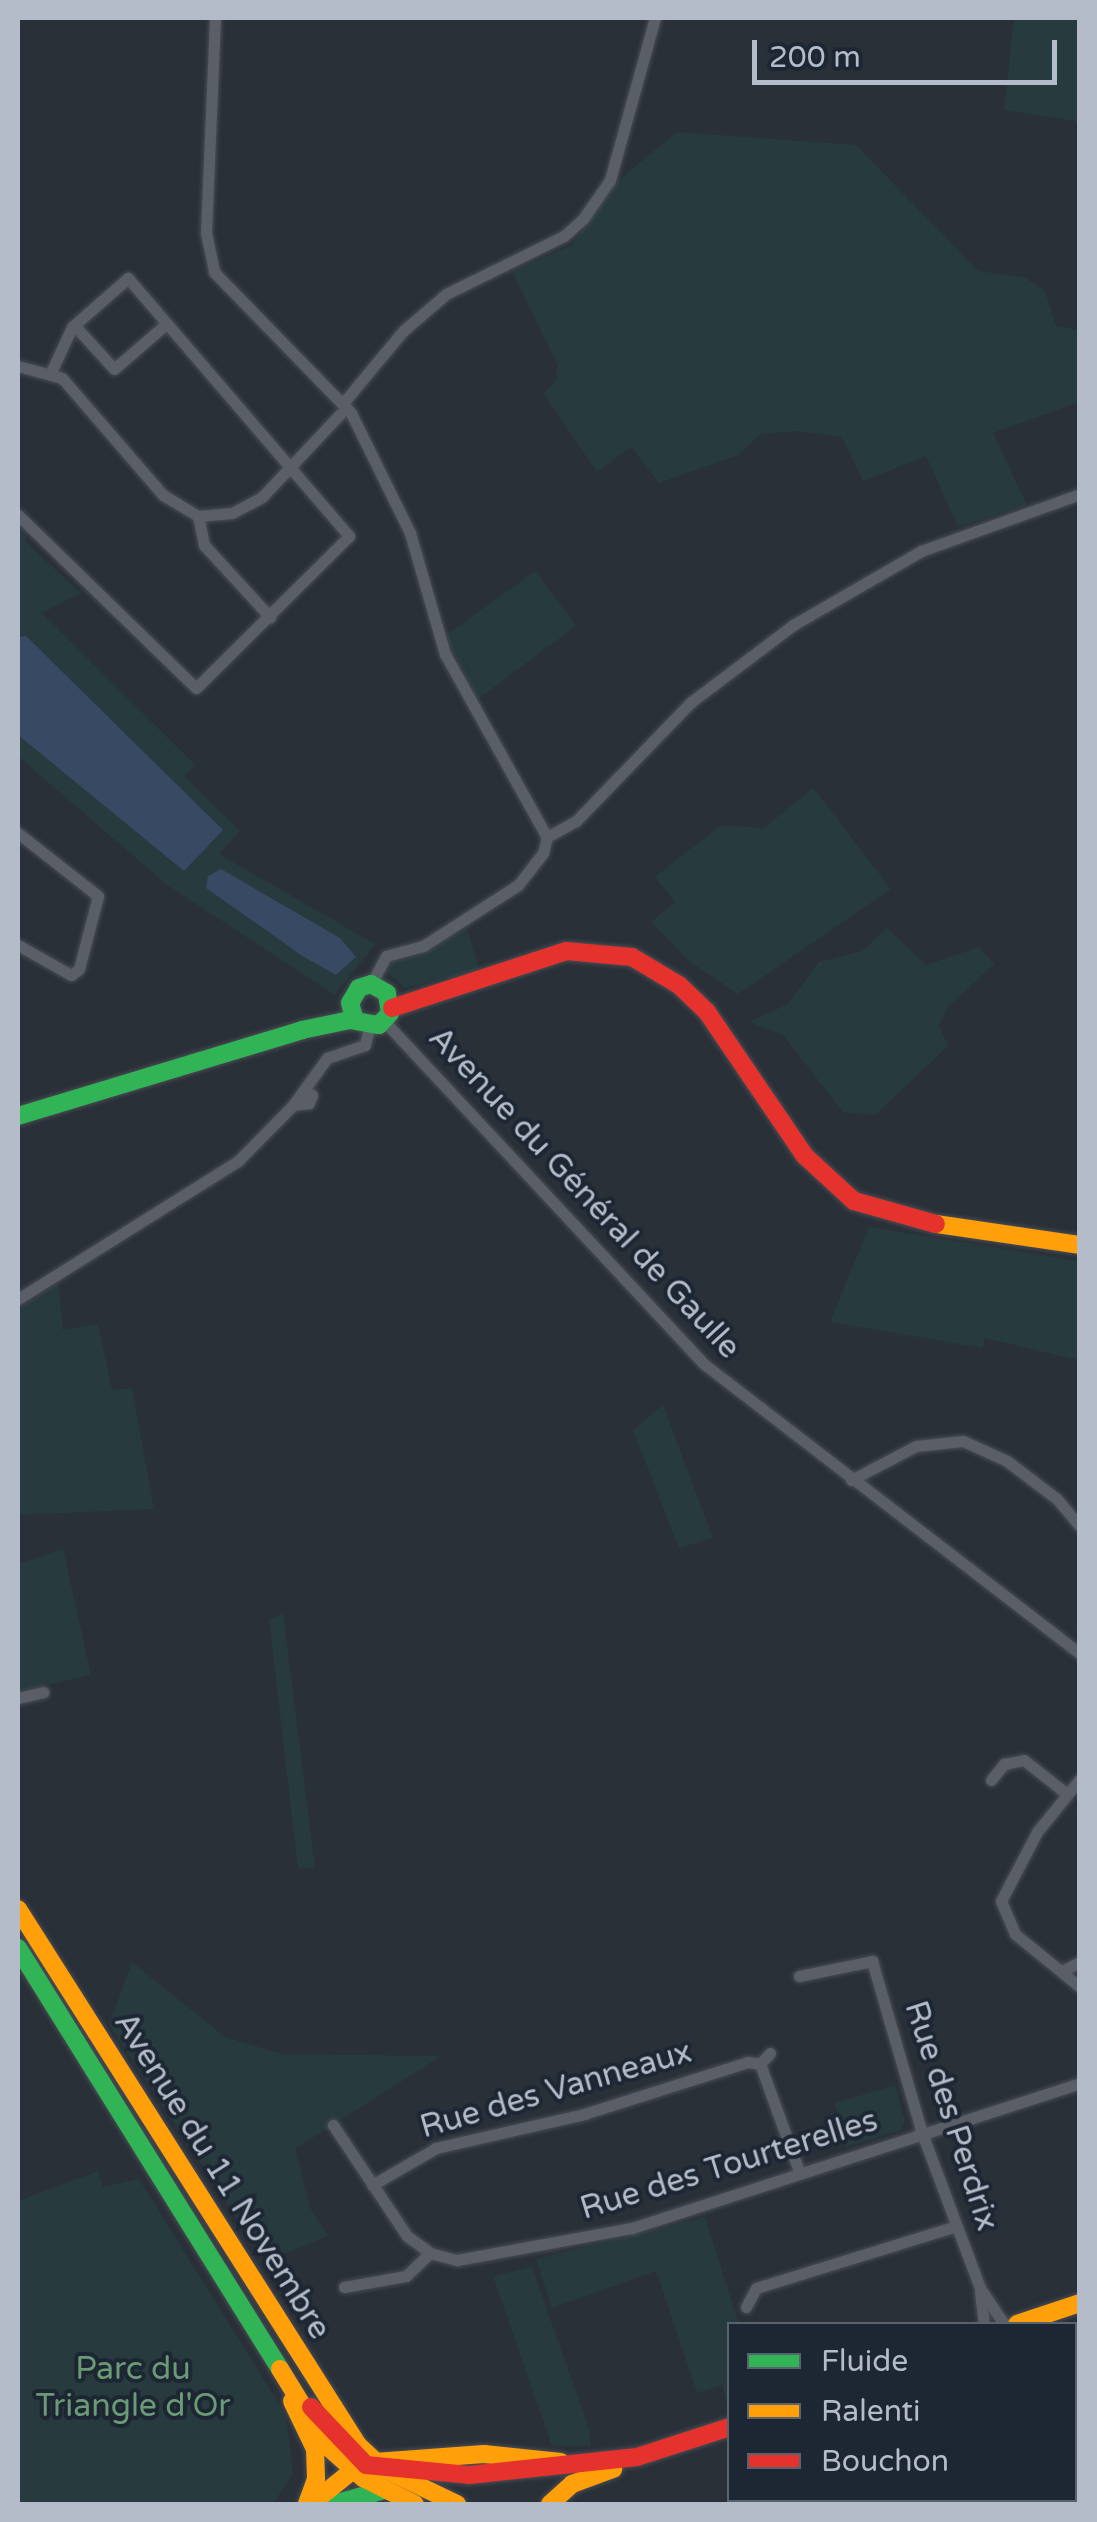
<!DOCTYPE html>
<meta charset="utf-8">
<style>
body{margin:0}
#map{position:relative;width:1097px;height:2522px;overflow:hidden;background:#2a3038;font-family:"Varela Round",sans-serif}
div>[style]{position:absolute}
.green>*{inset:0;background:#273a3e}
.water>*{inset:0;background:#384963}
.roads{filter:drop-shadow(0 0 2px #484c53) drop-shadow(0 0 2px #484c53)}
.street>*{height:11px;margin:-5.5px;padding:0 5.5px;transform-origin:5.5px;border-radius:5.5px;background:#5a5e66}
.fast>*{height:18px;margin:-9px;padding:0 9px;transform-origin:9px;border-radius:9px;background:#30b455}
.slow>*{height:18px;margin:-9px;padding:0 9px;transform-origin:9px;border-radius:9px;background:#ff9f0a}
.jam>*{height:18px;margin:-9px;padding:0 9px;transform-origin:9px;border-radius:9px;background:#e5322d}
span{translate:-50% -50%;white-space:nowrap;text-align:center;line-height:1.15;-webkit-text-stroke:8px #1d2633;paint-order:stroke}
.street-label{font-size:32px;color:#b4bcc9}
.park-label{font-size:32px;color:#6b9a76}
.frame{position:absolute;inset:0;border:20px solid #b4bcc9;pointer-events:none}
.legend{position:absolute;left:727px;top:2322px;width:350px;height:180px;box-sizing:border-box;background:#1d2633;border:2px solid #59626f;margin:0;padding:12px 18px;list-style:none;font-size:30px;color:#b4bcc9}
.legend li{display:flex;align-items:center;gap:20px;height:50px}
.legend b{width:50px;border:2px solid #59626f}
.scale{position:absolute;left:752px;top:40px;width:305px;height:45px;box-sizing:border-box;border:5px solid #b4bcc9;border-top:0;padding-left:12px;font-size:30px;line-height:35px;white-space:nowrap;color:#b4bcc9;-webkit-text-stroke:8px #1d2633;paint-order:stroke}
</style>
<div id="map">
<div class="green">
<div style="clip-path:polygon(1014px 18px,1079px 18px,1079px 128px,1075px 121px,1004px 110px)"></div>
<div style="clip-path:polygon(677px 132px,856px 145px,978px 271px,1024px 277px,1045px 291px,1056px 326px,1079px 330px,1079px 402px,993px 433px,1027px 505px,958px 527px,926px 456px,863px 481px,842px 437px,798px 431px,761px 434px,738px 455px,659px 483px,631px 447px,597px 472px,544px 394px,556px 380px,557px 364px,512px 271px,571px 246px,620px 179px)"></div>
<div style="clip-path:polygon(18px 527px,25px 527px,26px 542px,81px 593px,42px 613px,195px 765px,184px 776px,240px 831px,219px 854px,375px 944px,335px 995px,167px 885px,18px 756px)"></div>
<div style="clip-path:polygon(535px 571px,576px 626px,478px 699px,445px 636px)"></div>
<div style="clip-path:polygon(813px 788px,891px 889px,738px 994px,690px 962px,651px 922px,675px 902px,655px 877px,721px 825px,764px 828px)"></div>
<div style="clip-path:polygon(467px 928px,479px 970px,405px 988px,385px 971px,391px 962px,419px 956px)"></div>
<div style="clip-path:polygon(887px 928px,926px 965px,979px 947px,994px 964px,947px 1008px,939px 1026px,948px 1046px,875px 1115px,843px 1112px,783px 1035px,749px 1022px,788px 1004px,819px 962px,862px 951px)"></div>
<div style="clip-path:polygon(869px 1227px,1079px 1261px,1079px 1360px,984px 1338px,983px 1348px,830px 1322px)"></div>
<div style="clip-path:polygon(58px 1283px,63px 1330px,98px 1324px,112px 1390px,132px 1388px,154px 1509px,18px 1515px,18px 1309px)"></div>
<div style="clip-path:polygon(663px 1405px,713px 1538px,679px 1548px,633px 1430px)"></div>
<div style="clip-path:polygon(63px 1549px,91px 1675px,18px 1692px,18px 1564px)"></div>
<div style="clip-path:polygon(283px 1614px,315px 1867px,298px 1869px,269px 1619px)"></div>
<div style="clip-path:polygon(132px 1962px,225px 2037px,282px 2054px,441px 2056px,295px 2149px,310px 2208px,328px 2236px,266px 2261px,109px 2025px)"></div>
<div style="clip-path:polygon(895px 2085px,905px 2121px,901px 2130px,846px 2147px,835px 2103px)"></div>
<div style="clip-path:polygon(98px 2171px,103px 2187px,139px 2179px,286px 2415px,293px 2473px,273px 2504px,18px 2504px,18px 2201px)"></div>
<div style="clip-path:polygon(705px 2217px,739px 2324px,730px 2324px,729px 2409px,722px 2385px,697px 2393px,656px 2271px,552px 2308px,536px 2259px)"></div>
<div style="clip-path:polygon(532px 2267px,589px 2429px,591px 2446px,552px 2446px,493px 2276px)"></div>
<div style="clip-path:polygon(1075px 2348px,1079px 2504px,1064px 2504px,1061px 2500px,1074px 2500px)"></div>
</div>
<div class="water">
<div style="clip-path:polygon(26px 636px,223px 830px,184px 871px,18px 735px,18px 637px)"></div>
<div style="clip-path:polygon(221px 869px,340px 938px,356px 957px,336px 975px,304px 957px,206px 888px,208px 876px)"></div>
</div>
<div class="roads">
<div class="street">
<div style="left:215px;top:18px;width:215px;rotate:92.4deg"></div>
<div style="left:206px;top:233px;width:40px;rotate:78deg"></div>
<div style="left:214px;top:272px;width:197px;rotate:45.8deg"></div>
<div style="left:351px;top:413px;width:134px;rotate:63.8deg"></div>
<div style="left:410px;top:533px;width:126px;rotate:73.9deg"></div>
<div style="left:445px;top:654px;width:210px;rotate:60.9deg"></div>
<div style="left:547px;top:837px;width:16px;rotate:104deg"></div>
<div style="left:543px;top:853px;width:41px;rotate:128deg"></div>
<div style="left:518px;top:885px;width:113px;rotate:147.3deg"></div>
<div style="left:423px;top:946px;width:38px;rotate:165deg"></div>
<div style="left:386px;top:956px;width:32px;rotate:118deg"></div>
<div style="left:74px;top:325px;width:59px;rotate:47.7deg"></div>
<div style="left:114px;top:369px;width:69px;rotate:-40.9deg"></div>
<div style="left:18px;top:366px;width:46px;rotate:15.3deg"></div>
<div style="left:62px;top:378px;width:155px;rotate:49.2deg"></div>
<div style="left:163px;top:495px;width:41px;rotate:31deg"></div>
<div style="left:198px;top:516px;width:34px;rotate:-5deg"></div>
<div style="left:232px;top:513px;width:34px;rotate:-28deg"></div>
<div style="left:262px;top:497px;width:114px;rotate:-46.8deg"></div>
<div style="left:344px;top:402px;width:92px;rotate:-50.3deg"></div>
<div style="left:403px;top:331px;width:57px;rotate:-40.7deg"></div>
<div style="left:446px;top:294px;width:131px;rotate:-26.2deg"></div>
<div style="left:564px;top:236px;width:25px;rotate:-42deg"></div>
<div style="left:583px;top:219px;width:47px;rotate:-55.3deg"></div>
<div style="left:610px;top:180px;width:168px;rotate:-74.5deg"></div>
<div style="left:18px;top:515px;width:248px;rotate:44.2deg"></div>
<div style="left:196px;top:688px;width:216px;rotate:-44.8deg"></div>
<div style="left:349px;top:536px;width:340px;rotate:-130.6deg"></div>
<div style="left:128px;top:278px;width:74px;rotate:138.8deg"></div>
<div style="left:72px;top:327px;width:50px;rotate:115deg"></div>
<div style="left:198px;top:516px;width:30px;rotate:78deg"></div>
<div style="left:204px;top:545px;width:98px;rotate:47.5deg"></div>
<div style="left:18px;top:833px;width:102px;rotate:38.2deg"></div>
<div style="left:98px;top:896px;width:75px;rotate:104.6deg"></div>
<div style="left:79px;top:969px;width:10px;rotate:143deg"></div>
<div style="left:71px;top:975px;width:61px;rotate:-150.5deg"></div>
<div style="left:547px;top:837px;width:33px;rotate:-29deg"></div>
<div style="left:576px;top:821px;width:165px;rotate:-46deg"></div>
<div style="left:691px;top:702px;width:128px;rotate:-37deg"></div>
<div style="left:793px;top:625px;width:148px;rotate:-30deg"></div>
<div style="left:921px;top:551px;width:169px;rotate:-19.7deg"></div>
<div style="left:385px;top:1022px;width:468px;rotate:47deg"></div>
<div style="left:704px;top:1364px;width:475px;rotate:37.6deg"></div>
<div style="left:304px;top:1091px;width:9px;rotate:27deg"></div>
<div style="left:312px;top:1095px;width:9px;rotate:111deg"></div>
<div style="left:309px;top:1103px;width:16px;rotate:173deg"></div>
<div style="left:293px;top:1105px;width:58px;rotate:-54.1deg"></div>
<div style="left:327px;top:1058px;width:40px;rotate:-18.9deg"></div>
<div style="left:365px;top:1045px;width:18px;rotate:-77deg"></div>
<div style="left:18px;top:1299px;width:260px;rotate:-32.1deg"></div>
<div style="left:238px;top:1161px;width:78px;rotate:-45.5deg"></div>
<div style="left:851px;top:1480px;width:73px;rotate:-27.6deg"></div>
<div style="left:916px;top:1446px;width:47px;rotate:-6.1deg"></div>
<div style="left:963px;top:1441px;width:48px;rotate:24.4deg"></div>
<div style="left:1007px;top:1461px;width:63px;rotate:37.2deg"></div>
<div style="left:1057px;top:1499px;width:35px;rotate:50deg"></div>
<div style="left:18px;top:1698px;width:26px;rotate:-13deg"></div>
<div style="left:1080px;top:1779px;width:68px;rotate:129.1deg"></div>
<div style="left:1037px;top:1832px;width:78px;rotate:117.6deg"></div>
<div style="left:1001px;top:1901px;width:36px;rotate:67deg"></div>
<div style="left:1015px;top:1934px;width:84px;rotate:39.2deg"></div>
<div style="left:991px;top:1780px;width:21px;rotate:-51deg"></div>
<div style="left:1004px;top:1764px;width:20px;rotate:-11deg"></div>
<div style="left:1024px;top:1760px;width:55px;rotate:38.3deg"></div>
<div style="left:1064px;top:1970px;width:18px;rotate:-27deg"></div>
<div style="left:799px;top:1976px;width:75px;rotate:-11.6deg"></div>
<div style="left:872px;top:1961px;width:179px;rotate:73.8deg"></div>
<div style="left:922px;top:2133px;width:165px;rotate:69.5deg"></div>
<div style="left:980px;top:2288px;width:43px;rotate:56.3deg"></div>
<div style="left:770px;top:2053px;width:15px;rotate:132deg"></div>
<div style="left:760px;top:2064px;width:117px;rotate:70deg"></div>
<div style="left:333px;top:2125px;width:133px;rotate:56.3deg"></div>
<div style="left:407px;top:2236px;width:29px;rotate:36deg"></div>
<div style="left:430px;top:2253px;width:28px;rotate:15deg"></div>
<div style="left:457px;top:2260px;width:178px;rotate:-10.4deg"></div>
<div style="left:632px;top:2228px;width:471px;rotate:-17.9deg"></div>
<div style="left:372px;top:2185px;width:74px;rotate:-30deg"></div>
<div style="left:436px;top:2148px;width:152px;rotate:-12.9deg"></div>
<div style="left:584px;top:2114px;width:172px;rotate:-17.6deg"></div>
<div style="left:748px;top:2062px;width:12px;rotate:9deg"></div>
<div style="left:344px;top:2287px;width:63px;rotate:-10.1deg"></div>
<div style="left:406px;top:2276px;width:33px;rotate:-44deg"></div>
<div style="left:980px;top:2292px;width:32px;rotate:83deg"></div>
<div style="left:746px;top:2307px;width:21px;rotate:-62deg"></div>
<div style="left:756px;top:2288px;width:209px;rotate:-17.2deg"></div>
</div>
<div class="fast">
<div style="left:18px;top:1116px;width:297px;rotate:-16.8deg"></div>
<div style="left:302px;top:1030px;width:49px;rotate:-11.8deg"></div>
<div style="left:350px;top:1020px;width:29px;rotate:10deg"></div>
<div style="left:379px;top:1025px;width:16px;rotate:-47deg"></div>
<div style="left:390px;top:1013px;width:20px;rotate:-99deg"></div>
<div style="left:387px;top:993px;width:18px;rotate:-151deg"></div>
<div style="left:371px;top:984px;width:13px;rotate:162deg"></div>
<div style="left:359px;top:988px;width:17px;rotate:121deg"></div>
<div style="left:350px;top:1003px;width:18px;rotate:74deg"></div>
<div style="left:18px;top:1948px;width:496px;rotate:58.1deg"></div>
<div style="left:334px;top:2504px;width:52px;rotate:-15.6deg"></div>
</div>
<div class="slow">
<div style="left:936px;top:1224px;width:146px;rotate:8.3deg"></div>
<div style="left:18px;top:1909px;width:635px;rotate:57.61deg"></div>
<div style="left:358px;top:2445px;width:35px;rotate:43deg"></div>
<div style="left:384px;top:2469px;width:81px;rotate:25.6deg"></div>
<div style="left:1017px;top:2324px;width:66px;rotate:-18.4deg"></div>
<div style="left:280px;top:2369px;width:92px;rotate:58.4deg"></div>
<div style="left:328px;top:2447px;width:47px;rotate:41.5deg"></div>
<div style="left:363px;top:2478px;width:58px;rotate:26.6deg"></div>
<div style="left:292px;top:2401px;width:53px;rotate:64.4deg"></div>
<div style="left:315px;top:2449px;width:30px;rotate:88deg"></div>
<div style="left:316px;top:2479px;width:27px;rotate:110deg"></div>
<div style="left:311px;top:2504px;width:53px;rotate:-38.8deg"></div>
<div style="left:352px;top:2471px;width:25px;rotate:-21deg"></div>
<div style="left:375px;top:2462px;width:109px;rotate:-4.2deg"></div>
<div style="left:484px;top:2454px;width:77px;rotate:5.9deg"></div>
<div style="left:550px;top:2504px;width:30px;rotate:-42deg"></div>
<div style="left:572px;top:2484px;width:44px;rotate:-20.1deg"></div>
</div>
<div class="jam">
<div style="left:392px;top:1008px;width:183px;rotate:-18.1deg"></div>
<div style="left:566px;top:951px;width:66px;rotate:5.2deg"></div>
<div style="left:632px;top:957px;width:55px;rotate:30.8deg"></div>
<div style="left:679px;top:985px;width:39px;rotate:44deg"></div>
<div style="left:707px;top:1012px;width:174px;rotate:55.8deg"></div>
<div style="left:805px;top:1156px;width:67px;rotate:42.6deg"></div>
<div style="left:854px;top:1201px;width:85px;rotate:15.7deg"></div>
<div style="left:311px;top:2407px;width:80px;rotate:46.5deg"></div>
<div style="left:366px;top:2465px;width:103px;rotate:5.5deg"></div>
<div style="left:469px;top:2475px;width:169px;rotate:-6.1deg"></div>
<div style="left:637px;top:2457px;width:98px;rotate:-17.9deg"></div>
</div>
</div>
<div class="street-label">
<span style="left:584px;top:1193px;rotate:47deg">Avenue du Général de Gaulle</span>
<span style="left:556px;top:2090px;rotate:-16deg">Rue des Vanneaux</span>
<span style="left:951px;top:2116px;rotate:72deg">Rue des Perdrix</span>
<span style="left:729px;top:2165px;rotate:-17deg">Rue des Tourterelles</span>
<span style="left:222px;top:2176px;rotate:58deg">Avenue du 11 Novembre</span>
</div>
<div class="park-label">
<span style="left:133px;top:2388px">Parc du<br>Triangle d'Or</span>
</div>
<div class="frame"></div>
<ul class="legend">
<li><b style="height:12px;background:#30b455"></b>Fluide</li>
<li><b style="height:12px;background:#ff9f0a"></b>Ralenti</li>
<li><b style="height:12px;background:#e5322d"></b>Bouchon</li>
</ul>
<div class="scale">200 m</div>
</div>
